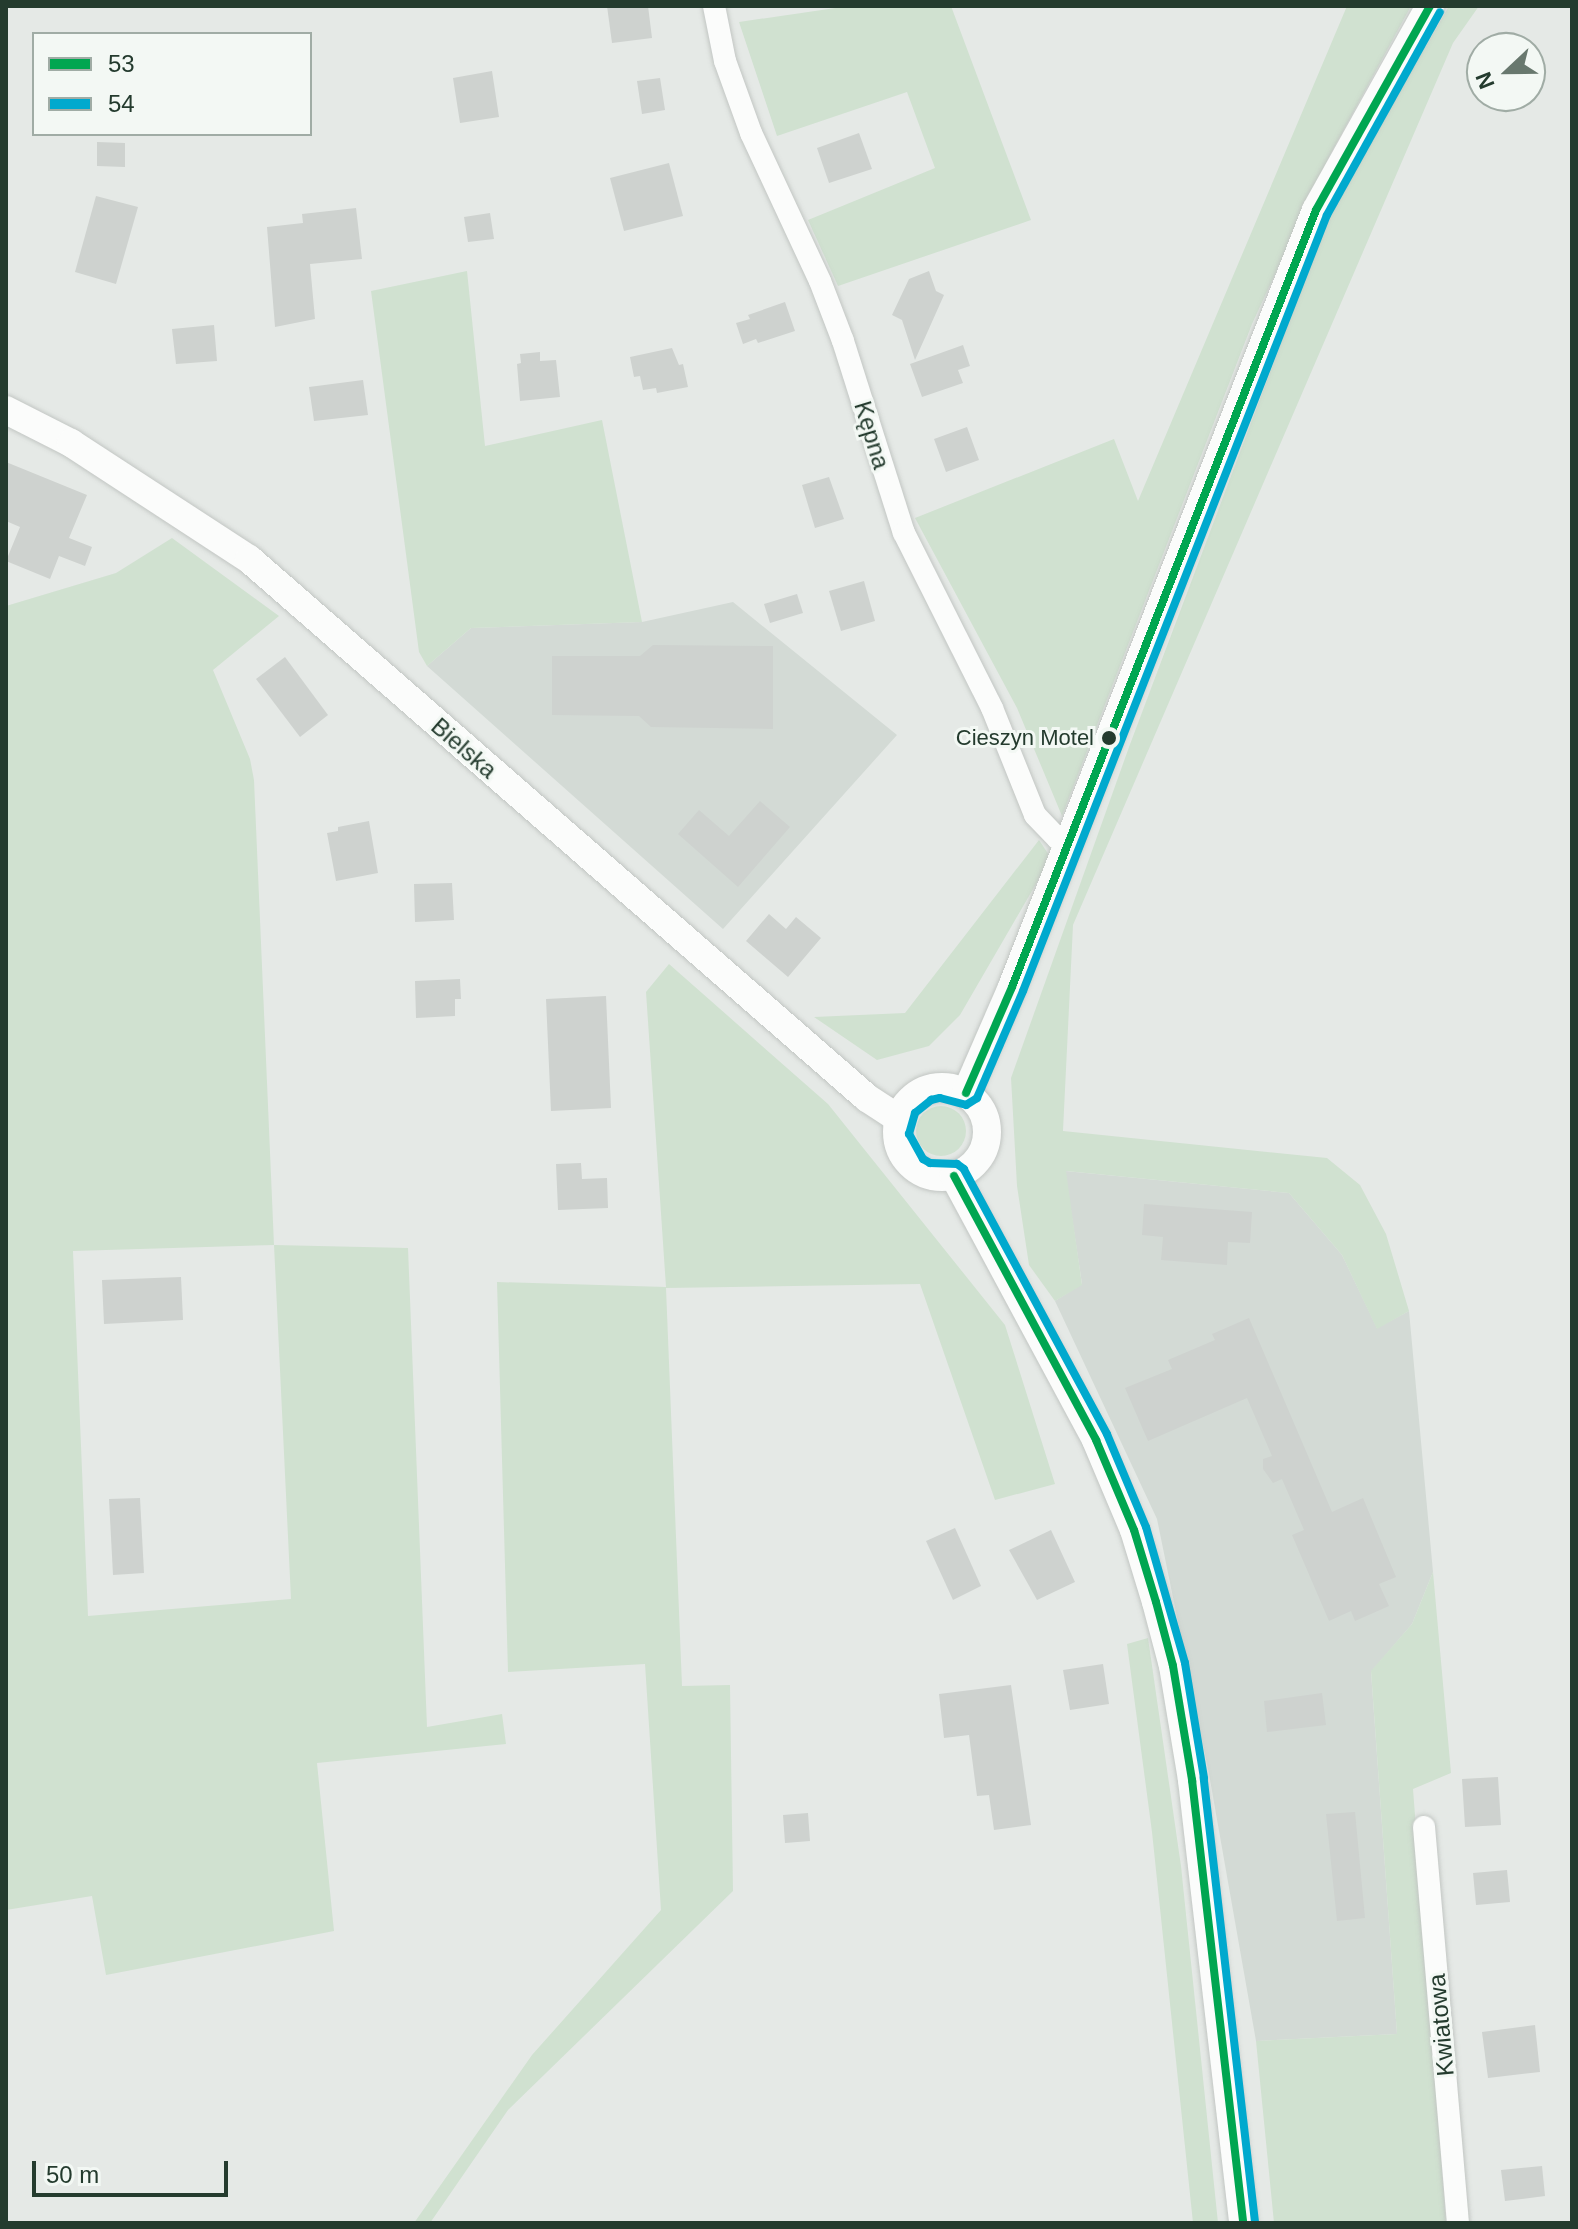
<!DOCTYPE html>
<meta charset="utf-8">
<style>
body{margin:0}
#map{position:relative;width:1578px;height:2229px;overflow:hidden;background:#e5e9e6;font-family:Arial,sans-serif}
div>[style]{position:absolute}
.built>*{inset:0;background:#d3dad5}
.green>*{inset:0;background:#d0e1d0}
.round{border-radius:50%}
.building>*{inset:0;background:#ced2cf}
.roads{filter:drop-shadow(0 0 2px #c2c6c3) drop-shadow(0 0 2px #c2c6c3)}
.minor>*{height:22px;margin:-11px;padding:0 11px;transform-origin:11px;border-radius:11px;background:#fbfcfb}
.tertiary>*{height:28px;margin:-14px;padding:0 14px;transform-origin:14px;border-radius:14px;background:#fbfcfb}
.tertiary>.ring{margin:-14px;padding:0;box-sizing:content-box;background:none;border:28px solid #fbfcfb;border-radius:50%}
.bus-1>*{height:8px;margin:-4px;padding:0 4px;transform-origin:4px;border-radius:4px;background:#00a651}
.bus-2>*{height:8px;margin:-4px;padding:0 4px;transform-origin:4px;border-radius:4px;background:#00a9ce}
.dots>*{width:22px;height:22px;translate:-50% -50%;box-sizing:border-box;border:4px solid #f3f8f4;border-radius:50%}
span{translate:-50% -50%;white-space:nowrap;text-align:center;line-height:1.15;-webkit-text-stroke:6px #f3f8f4;paint-order:stroke}
.bus-label{font-size:22px;color:#243b2e}
.right{translate:-100% -50%;text-align:right}
.street-label{font-size:24px;color:#243b2e}
.frame{position:absolute;inset:0;border:8px solid #243b2e;pointer-events:none}
.legend{position:absolute;left:32px;top:32px;width:280px;height:104px;box-sizing:border-box;background:#f3f8f4;border:2px solid #a0aca5;margin:0;padding:10px 14px;list-style:none;font-size:24px;color:#243b2e}
.legend li{display:flex;align-items:center;gap:16px;height:40px}
.legend b{width:40px;border:2px solid #a0aca5}
.north{position:absolute;left:1466px;top:32px;width:80px;height:80px;box-sizing:border-box;background:#f3f8f4;border:2px solid #a0aca5;border-radius:50%;rotate:248deg;font-size:22px;font-weight:700;line-height:32px;text-align:center;color:#243b2e}
.north::after{content:'';display:block;margin:auto;width:28px;height:36px;background:#68786e;clip-path:polygon(50% 0,100% 100%,50% 72%,0 100%)}
.scale{position:absolute;left:32px;top:2161px;width:196px;height:36px;box-sizing:border-box;border:4px solid #243b2e;border-top:0;padding-left:10px;font-size:24px;line-height:28px;white-space:nowrap;color:#243b2e;-webkit-text-stroke:6px #f3f8f4;paint-order:stroke}
</style>
<div id="map">
<div class="built">
<div style="clip-path:polygon(733px 602px,897px 735px,723px 929px,427px 666px,471px 628px,642px 622px)"></div>
<div style="clip-path:polygon(1065px 1171px,1289px 1193px,1342px 1255px,1377px 1328px,1409px 1311px,1433px 1572px,1412px 1624px,1371px 1672px,1397px 2034px,1256px 2041px,1209px 1774px,1157px 1519px,1055px 1301px,1082px 1284px)"></div>
</div>
<div class="green">
<div style="clip-path:polygon(849px 6px,951px 6px,1031px 220px,838px 286px,808px 220px,935px 168px,907px 92px,777px 136px,739px 22px)"></div>
<div style="clip-path:polygon(1347px 6px,1411px 6px,1330px 155px,1252px 324px,1062px 816px,1017px 708px,915px 518px,1114px 439px,1138px 501px)"></div>
<div style="clip-path:polygon(1449px 6px,1479px 6px,1453px 43px,1073px 925px,1063px 1131px,1327px 1158px,1360px 1185px,1386px 1234px,1409px 1311px,1377px 1329px,1342px 1255px,1289px 1193px,1066px 1171px,1082px 1285px,1055px 1301px,1029px 1265px,1017px 1186px,1011px 1078px,1129px 747px,1330px 213px)"></div>
<div style="clip-path:polygon(467px 271px,485px 446px,602px 420px,642px 622px,471px 628px,427px 666px,419px 652px,371px 291px)"></div>
<div style="clip-path:polygon(evenodd,172px 538px,279px 616px,213px 670px,250px 759px,254px 780px,274px 1245px,408px 1248px,427px 1727px,502px 1714px,506px 1744px,317px 1763px,334px 1931px,106px 1975px,92px 1896px,6px 1910px,6px 606px,116px 573px,172px 538px,274px 1245px,291px 1599px,88px 1616px,73px 1251px,274px 1245px)"></div>
<div style="clip-path:polygon(1039px 840px,1051px 858px,960px 1015px,929px 1046px,877px 1060px,814px 1017px,905px 1013px)"></div>
<div style="clip-path:polygon(669px 964px,828px 1104px,1005px 1325px,1055px 1484px,995px 1500px,920px 1284px,666px 1288px,682px 1686px,730px 1685px,733px 1891px,508px 2110px,430px 2223px,414px 2223px,532px 2055px,661px 1910px,645px 1664px,508px 1672px,497px 1282px,666px 1287px,646px 992px)"></div>
<div class="round" style="left:916px;top:1106px;width:50px;height:50px"></div>
<div style="clip-path:polygon(1433px 1572px,1451px 1773px,1413px 1789px,1446px 2223px,1274px 2223px,1256px 2041px,1397px 2034px,1371px 1671px,1412px 1624px)"></div>
<div style="clip-path:polygon(1148px 1638px,1181px 1866px,1218px 2223px,1193px 2223px,1152px 1832px,1127px 1644px)"></div>
</div>
<div class="building">
<div style="clip-path:polygon(607px 6px,648px 6px,652px 38px,612px 43px)"></div>
<div style="clip-path:polygon(492px 71px,499px 117px,460px 123px,453px 78px)"></div>
<div style="clip-path:polygon(660px 78px,665px 110px,642px 114px,637px 81px)"></div>
<div style="clip-path:polygon(859px 133px,872px 169px,829px 183px,817px 148px)"></div>
<div style="clip-path:polygon(97px 142px,125px 143px,125px 167px,97px 166px)"></div>
<div style="clip-path:polygon(669px 163px,683px 216px,624px 231px,610px 178px)"></div>
<div style="clip-path:polygon(96px 196px,138px 207px,116px 284px,75px 272px)"></div>
<div style="clip-path:polygon(356px 208px,362px 259px,310px 264px,315px 319px,275px 327px,267px 227px,303px 223px,302px 214px)"></div>
<div style="clip-path:polygon(490px 213px,494px 239px,468px 242px,464px 217px)"></div>
<div style="clip-path:polygon(929px 271px,936px 291px,944px 295px,915px 360px,902px 320px,892px 315px,909px 279px)"></div>
<div style="clip-path:polygon(785px 302px,795px 331px,758px 343px,756px 339px,743px 344px,736px 323px,750px 319px,748px 315px)"></div>
<div style="clip-path:polygon(214px 325px,217px 361px,176px 364px,172px 329px)"></div>
<div style="clip-path:polygon(963px 345px,970px 366px,958px 370px,963px 383px,922px 397px,910px 364px)"></div>
<div style="clip-path:polygon(672px 348px,679px 365px,683px 364px,688px 387px,657px 393px,656px 388px,643px 390px,640px 376px,634px 377px,630px 357px)"></div>
<div style="clip-path:polygon(540px 352px,540px 361px,556px 360px,560px 397px,520px 401px,517px 364px,521px 363px,520px 354px)"></div>
<div style="clip-path:polygon(363px 380px,368px 415px,314px 421px,309px 387px)"></div>
<div style="clip-path:polygon(967px 427px,979px 460px,946px 472px,934px 439px)"></div>
<div style="clip-path:polygon(6px 462px,87px 495px,69px 538px,92px 547px,85px 566px,59px 556px,50px 579px,6px 561px,20px 527px,6px 521px)"></div>
<div style="clip-path:polygon(829px 477px,844px 519px,815px 528px,802px 485px)"></div>
<div style="clip-path:polygon(864px 581px,875px 621px,841px 631px,829px 591px)"></div>
<div style="clip-path:polygon(797px 594px,803px 613px,770px 623px,764px 604px)"></div>
<div style="clip-path:polygon(653px 645px,773px 646px,773px 729px,651px 727px,639px 716px,552px 715px,552px 656px,640px 656px)"></div>
<div style="clip-path:polygon(285px 657px,328px 715px,300px 737px,256px 679px)"></div>
<div style="clip-path:polygon(760px 801px,790px 827px,738px 887px,678px 834px,699px 810px,729px 836px)"></div>
<div style="clip-path:polygon(369px 821px,378px 873px,336px 881px,327px 833px,338px 831px,338px 827px)"></div>
<div style="clip-path:polygon(452px 883px,454px 920px,415px 922px,414px 884px)"></div>
<div style="clip-path:polygon(769px 914px,786px 929px,796px 917px,821px 938px,788px 977px,746px 941px)"></div>
<div style="clip-path:polygon(460px 979px,461px 999px,455px 999px,455px 1016px,416px 1018px,415px 981px)"></div>
<div style="clip-path:polygon(606px 996px,611px 1108px,551px 1111px,546px 999px)"></div>
<div style="clip-path:polygon(581px 1163px,582px 1179px,607px 1178px,608px 1208px,558px 1210px,556px 1164px)"></div>
<div style="clip-path:polygon(1144px 1204px,1252px 1212px,1250px 1243px,1228px 1242px,1227px 1265px,1161px 1260px,1163px 1237px,1142px 1235px)"></div>
<div style="clip-path:polygon(181px 1277px,183px 1320px,104px 1324px,102px 1280px)"></div>
<div style="clip-path:polygon(1249px 1318px,1332px 1512px,1363px 1498px,1396px 1577px,1379px 1584px,1389px 1606px,1355px 1621px,1351px 1611px,1329px 1621px,1292px 1535px,1304px 1530px,1282px 1479px,1273px 1483px,1263px 1469px,1263px 1459px,1272px 1456px,1247px 1398px,1148px 1441px,1125px 1388px,1172px 1369px,1168px 1360px,1215px 1340px,1212px 1334px)"></div>
<div style="clip-path:polygon(140px 1498px,144px 1573px,113px 1575px,109px 1499px)"></div>
<div style="clip-path:polygon(955px 1528px,981px 1586px,953px 1600px,926px 1541px)"></div>
<div style="clip-path:polygon(1051px 1530px,1075px 1582px,1037px 1600px,1009px 1550px)"></div>
<div style="clip-path:polygon(1103px 1664px,1109px 1704px,1070px 1710px,1063px 1670px)"></div>
<div style="clip-path:polygon(1011px 1685px,1031px 1825px,994px 1830px,989px 1795px,977px 1796px,969px 1735px,944px 1738px,939px 1694px)"></div>
<div style="clip-path:polygon(1322px 1693px,1326px 1725px,1267px 1732px,1264px 1701px)"></div>
<div style="clip-path:polygon(1498px 1777px,1501px 1825px,1465px 1827px,1462px 1779px)"></div>
<div style="clip-path:polygon(1355px 1812px,1365px 1918px,1337px 1921px,1326px 1814px)"></div>
<div style="clip-path:polygon(808px 1813px,810px 1841px,785px 1843px,783px 1815px)"></div>
<div style="clip-path:polygon(1507px 1870px,1510px 1902px,1476px 1905px,1473px 1873px)"></div>
<div style="clip-path:polygon(1535px 2025px,1540px 2072px,1488px 2078px,1482px 2032px)"></div>
<div style="clip-path:polygon(1542px 2166px,1545px 2196px,1505px 2201px,1501px 2170px)"></div>
</div>
<div class="roads">
<div class="minor">
<div style="left:714px;top:6px;width:56px;rotate:78.7deg"></div>
<div style="left:725px;top:61px;width:77px;rotate:70.1deg"></div>
<div style="left:751px;top:133px;width:163px;rotate:65deg"></div>
<div style="left:820px;top:281px;width:64px;rotate:69deg"></div>
<div style="left:843px;top:341px;width:201px;rotate:72.4deg"></div>
<div style="left:904px;top:533px;width:196px;rotate:63.3deg"></div>
<div style="left:992px;top:708px;width:115px;rotate:68.1deg"></div>
<div style="left:1035px;top:815px;width:32px;rotate:46deg"></div>
<div style="left:1057px;top:838px;width:13px;rotate:23deg"></div>
<div style="left:1424px;top:1827px;width:397px;rotate:85.1deg"></div>
</div>
<div class="tertiary">
<div style="left:6px;top:410px;width:73px;rotate:26.9deg"></div>
<div style="left:71px;top:443px;width:212px;rotate:33.1deg"></div>
<div style="left:249px;top:559px;width:820px;rotate:41.09deg"></div>
<div style="left:867px;top:1098px;width:38px;rotate:33deg"></div>
<div class="ring" style="left:897px;top:1087px;width:62px;height:62px"></div>
<div style="left:966px;top:1093px;width:116px;rotate:-66.5deg"></div>
<div style="left:1012px;top:987px;width:834px;rotate:-68.63deg"></div>
<div style="left:1316px;top:210px;width:234px;rotate:-60.8deg"></div>
<div style="left:954px;top:1176px;width:300px;rotate:61.7deg"></div>
<div style="left:1096px;top:1440px;width:98px;rotate:67.1deg"></div>
<div style="left:1134px;top:1530px;width:75px;rotate:73deg"></div>
<div style="left:1156px;top:1602px;width:66px;rotate:75.1deg"></div>
<div style="left:1173px;top:1666px;width:116px;rotate:80.5deg"></div>
<div style="left:1192px;top:1780px;width:446px;rotate:83.4deg"></div>
</div>
</div>
<div class="bus-1">
<div style="left:966px;top:1093px;width:116px;rotate:-66.5deg"></div>
<div style="left:1012px;top:987px;width:834px;rotate:-68.63deg"></div>
<div style="left:1316px;top:210px;width:234px;rotate:-60.8deg"></div>
<div style="left:954px;top:1176px;width:300px;rotate:61.7deg"></div>
<div style="left:1096px;top:1440px;width:98px;rotate:67.1deg"></div>
<div style="left:1134px;top:1530px;width:75px;rotate:73deg"></div>
<div style="left:1156px;top:1602px;width:66px;rotate:75.1deg"></div>
<div style="left:1173px;top:1666px;width:116px;rotate:80.5deg"></div>
<div style="left:1192px;top:1780px;width:446px;rotate:83.4deg"></div>
</div>
<div class="bus-2">
<div style="left:1255px;top:2222px;width:447px;rotate:-96.6deg"></div>
<div style="left:1204px;top:1778px;width:117px;rotate:-99.4deg"></div>
<div style="left:1185px;top:1663px;width:141px;rotate:-106deg"></div>
<div style="left:1146px;top:1527px;width:101px;rotate:-112.8deg"></div>
<div style="left:1107px;top:1434px;width:301px;rotate:-118.4deg"></div>
<div style="left:964px;top:1169px;width:9px;rotate:-144deg"></div>
<div style="left:957px;top:1164px;width:27px;rotate:-178deg"></div>
<div style="left:930px;top:1163px;width:8px;rotate:-150deg"></div>
<div style="left:923px;top:1159px;width:29px;rotate:-119deg"></div>
<div style="left:909px;top:1134px;width:22px;rotate:-74deg"></div>
<div style="left:915px;top:1113px;width:21px;rotate:-39deg"></div>
<div style="left:931px;top:1100px;width:9px;rotate:-13deg"></div>
<div style="left:940px;top:1098px;width:27px;rotate:15deg"></div>
<div style="left:966px;top:1105px;width:13px;rotate:-32deg"></div>
<div style="left:977px;top:1098px;width:116px;rotate:-66.7deg"></div>
<div style="left:1023px;top:991px;width:833px;rotate:-68.61deg"></div>
<div style="left:1327px;top:215px;width:232px;rotate:-60.9deg"></div>
</div>
<div class="dots">
<div style="left:1109px;top:738px;background:#243b2e"></div>
</div>
<div class="bus-label">
<span class="right" style="left:1094px;top:738px">Cieszyn Motel</span>
</div>
<div class="street-label">
<span style="left:872px;top:435px;rotate:73deg">Kępna</span>
<span style="left:464px;top:748px;rotate:41deg">Bielska</span>
<span style="left:1441px;top:2025px;rotate:-95deg">Kwiatowa</span>
</div>
<div class="frame"></div>
<ul class="legend">
<li><b style="height:10px;background:#00a651"></b>53</li>
<li><b style="height:10px;background:#00a9ce"></b>54</li>
</ul>
<div class="north">N</div>
<div class="scale">50 m</div>
</div>
